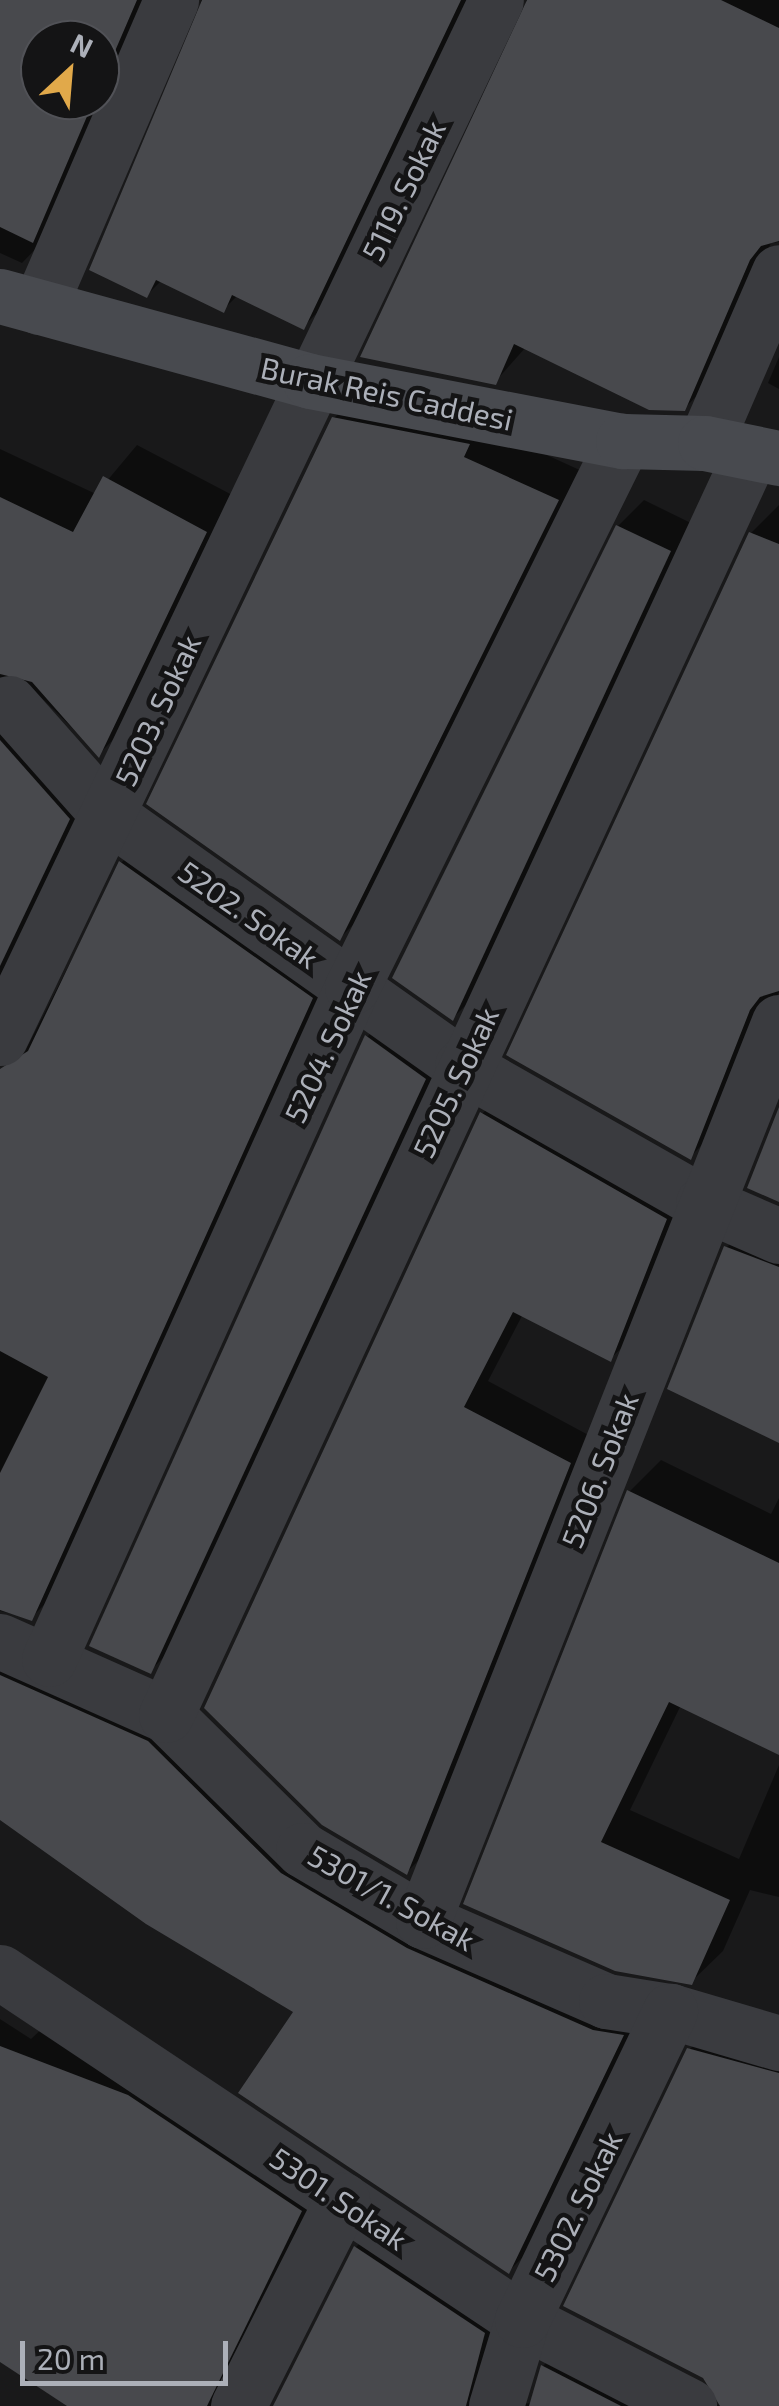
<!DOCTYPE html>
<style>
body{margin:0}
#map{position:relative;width:779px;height:2406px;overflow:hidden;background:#19191a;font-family:"Exo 2",sans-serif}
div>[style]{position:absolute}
.shadow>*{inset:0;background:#0007}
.building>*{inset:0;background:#48494d}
.minor>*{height:55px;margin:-27.5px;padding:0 27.5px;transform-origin:27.5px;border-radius:27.5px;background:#3a3b3f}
.secondary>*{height:55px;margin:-27.5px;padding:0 27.5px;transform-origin:27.5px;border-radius:27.5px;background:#484a4f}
span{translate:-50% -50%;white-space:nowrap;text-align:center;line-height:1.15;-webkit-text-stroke:9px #141415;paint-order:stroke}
.street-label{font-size:30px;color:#acb0b9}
.north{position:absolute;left:20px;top:20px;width:100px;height:100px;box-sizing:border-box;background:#141415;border:2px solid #515257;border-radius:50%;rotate:26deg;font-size:28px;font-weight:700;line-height:40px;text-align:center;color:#acb0b9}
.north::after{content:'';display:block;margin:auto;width:35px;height:45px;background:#e1a94a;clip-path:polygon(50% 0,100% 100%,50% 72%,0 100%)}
.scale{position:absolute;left:20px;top:2341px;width:208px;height:45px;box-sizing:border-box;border:5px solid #acb0b9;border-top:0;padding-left:12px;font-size:30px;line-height:35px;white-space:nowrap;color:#acb0b9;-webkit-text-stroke:8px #141415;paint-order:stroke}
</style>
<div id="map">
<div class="shadow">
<div style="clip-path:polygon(evenodd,0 0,150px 0,48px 236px,22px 263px,0 253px,0 0,40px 40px,100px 40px,100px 100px,40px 100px,40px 40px)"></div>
<div style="clip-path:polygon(201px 0,473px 0,330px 300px,303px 327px,238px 295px,223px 310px,162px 280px,147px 295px)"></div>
<div style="clip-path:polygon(526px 0,779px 0,779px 242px,771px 243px,711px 381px,684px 409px,526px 347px,495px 382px)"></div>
<div style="clip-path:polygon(779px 357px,779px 389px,768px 383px)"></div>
<div style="clip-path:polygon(362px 391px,490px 429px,584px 472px,367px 911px,340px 938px,334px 418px)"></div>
<div style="clip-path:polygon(137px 445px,238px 498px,131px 722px,99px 754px,14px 671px,101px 785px,0 976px,0 449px,96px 494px)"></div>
<div style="clip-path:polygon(644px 500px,695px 525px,478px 993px,453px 1018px,618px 526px)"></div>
<div style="clip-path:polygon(779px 505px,779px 992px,721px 1126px,690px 1157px,751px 533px)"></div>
<div style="clip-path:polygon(152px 832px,342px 966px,62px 1587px,31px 1618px,0 1611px,0 1074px,11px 1079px,121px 863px)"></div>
<div style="clip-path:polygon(394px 1009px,452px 1051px,178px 1643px,150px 1671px,367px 1037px)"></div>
<div style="clip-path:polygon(507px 1088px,691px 1193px,636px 1334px,610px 1359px,523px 1314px,488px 1381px,594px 1438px,432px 1847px,407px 1872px,482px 1114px)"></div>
<div style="clip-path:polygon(757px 1216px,779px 1224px,779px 1440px,726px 1248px)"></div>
<div style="clip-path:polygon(661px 1460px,771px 1514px,779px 1498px,779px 1753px,681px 1705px,630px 1810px,739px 1859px,779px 1765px,779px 1897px,750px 1890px,723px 1951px,691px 1982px,466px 1903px,630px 1491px)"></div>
<div style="clip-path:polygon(0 1614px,18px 1639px,318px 1846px,653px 2004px,540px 2240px,509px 2271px,297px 2011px,0 1818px)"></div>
<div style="clip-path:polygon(720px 2018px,779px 2036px,779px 2406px,725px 2406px,689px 2050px)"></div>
<div style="clip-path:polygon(0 2019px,31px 2039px,49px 2022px,331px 2179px,254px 2403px,270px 2406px,72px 2406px,0 2359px)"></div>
<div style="clip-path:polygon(387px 2216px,515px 2301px,518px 2405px,530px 2403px,543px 2366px,574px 2335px,720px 2406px,275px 2406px,356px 2247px)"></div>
</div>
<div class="building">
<div style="clip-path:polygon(0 0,137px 0,100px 86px,100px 40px,40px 40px,40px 100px,94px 100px,33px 243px,0 227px)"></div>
<div style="clip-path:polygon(202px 0,461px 0,304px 330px,232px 295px,224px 313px,156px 280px,147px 298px,89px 270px)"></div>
<div style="clip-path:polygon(527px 0,721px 0,779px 28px,779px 241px,761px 246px,750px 260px,685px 411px,649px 410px,514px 344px,496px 385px,360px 357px)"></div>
<div style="clip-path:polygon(332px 417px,470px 444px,464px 457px,559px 500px,340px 941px,146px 804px)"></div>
<div style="clip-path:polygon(103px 476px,207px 532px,99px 758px,32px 682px,0 674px,0 497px,73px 532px)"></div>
<div style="clip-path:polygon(616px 525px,671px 551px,453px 1021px,392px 978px)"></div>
<div style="clip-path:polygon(749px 532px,779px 544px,779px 991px,760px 997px,750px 1010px,691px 1160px,506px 1055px)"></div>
<div style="clip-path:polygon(0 740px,70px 819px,0 966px)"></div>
<div style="clip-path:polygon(119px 861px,313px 998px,32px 1621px,0 1610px,0 1473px,48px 1377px,0 1351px,0 1069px,28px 1051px)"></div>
<div style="clip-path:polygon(365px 1035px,426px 1079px,151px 1674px,89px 1646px)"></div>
<div style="clip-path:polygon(779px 1107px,779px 1202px,747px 1188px)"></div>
<div style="clip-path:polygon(480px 1112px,667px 1219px,611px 1362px,513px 1312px,464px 1407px,571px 1463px,407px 1875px,322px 1825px,204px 1708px)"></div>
<div style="clip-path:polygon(724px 1246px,779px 1267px,779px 1443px,667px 1389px)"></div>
<div style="clip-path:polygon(627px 1490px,779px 1563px,779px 1755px,669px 1702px,601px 1842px,730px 1900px,692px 1985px,615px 1971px,463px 1904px)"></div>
<div style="clip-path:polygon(0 1675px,148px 1741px,281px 1873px,407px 1948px,593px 2030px,624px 2035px,509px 2274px,238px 2093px,293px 2012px,146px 1924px,0 1820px)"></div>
<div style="clip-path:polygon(0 2046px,128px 2095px,302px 2211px,207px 2406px,67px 2406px,0 2362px)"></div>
<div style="clip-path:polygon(687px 2048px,779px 2073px,779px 2406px,720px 2406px,703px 2378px,563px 2306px)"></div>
<div style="clip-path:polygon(354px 2246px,485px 2333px,466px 2406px,273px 2406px)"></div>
<div style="clip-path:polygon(541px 2365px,621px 2406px,529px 2406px)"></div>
</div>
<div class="minor">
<div style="left:39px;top:307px;width:334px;rotate:-66.7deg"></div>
<div style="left:705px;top:443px;width:186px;rotate:-66.6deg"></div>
<div style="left:9px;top:703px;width:149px;rotate:48.5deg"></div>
<div style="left:108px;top:815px;width:434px;rotate:35.3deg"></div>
<div style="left:462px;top:1066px;width:277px;rotate:29.6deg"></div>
<div style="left:703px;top:1203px;width:83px;rotate:23.5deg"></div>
<div style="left:0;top:1038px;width:1150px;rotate:-64.46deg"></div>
<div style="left:0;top:1641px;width:182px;rotate:24deg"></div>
<div style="left:166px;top:1715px;width:192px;rotate:44.6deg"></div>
<div style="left:303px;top:1850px;width:139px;rotate:30.6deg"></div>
<div style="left:423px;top:1921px;width:200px;rotate:23.6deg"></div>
<div style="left:606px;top:2001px;width:65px;rotate:8.9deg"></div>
<div style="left:670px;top:2011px;width:114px;rotate:16.4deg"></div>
<div style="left:49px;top:1659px;width:737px;rotate:-65.73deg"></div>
<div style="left:352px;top:987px;width:610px;rotate:-63.6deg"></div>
<div style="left:166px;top:1715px;width:1391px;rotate:-65.13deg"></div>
<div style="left:423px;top:1921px;width:967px;rotate:-68.4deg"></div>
<div style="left:0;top:1972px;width:627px;rotate:33.69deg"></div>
<div style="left:522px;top:2320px;width:188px;rotate:27.2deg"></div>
<div style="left:238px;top:2406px;width:231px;rotate:-63.2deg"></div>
<div style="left:496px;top:2406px;width:90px;rotate:-73.2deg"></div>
<div style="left:522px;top:2320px;width:343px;rotate:-64.4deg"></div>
</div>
<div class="secondary">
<div style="left:0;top:296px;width:321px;rotate:15.3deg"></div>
<div style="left:310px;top:381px;width:319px;rotate:10.9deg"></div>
<div style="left:623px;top:441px;width:82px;rotate:1.4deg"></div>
<div style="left:705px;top:443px;width:76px;rotate:11.5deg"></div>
</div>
<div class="street-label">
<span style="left:403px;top:190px;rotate:-64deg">5119. Sokak</span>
<span style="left:387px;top:393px;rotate:12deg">Burak Reis Caddesi</span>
<span style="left:157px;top:710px;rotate:-65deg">5203. Sokak</span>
<span style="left:249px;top:914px;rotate:35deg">5202. Sokak</span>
<span style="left:327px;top:1046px;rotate:-65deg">5204. Sokak</span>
<span style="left:455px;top:1082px;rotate:-65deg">5205. Sokak</span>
<span style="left:599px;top:1470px;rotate:-69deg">5206. Sokak</span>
<span style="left:392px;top:1897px;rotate:29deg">5301/1. Sokak</span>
<span style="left:339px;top:2198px;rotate:34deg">5301. Sokak</span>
<span style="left:577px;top:2206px;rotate:-64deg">5302. Sokak</span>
</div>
<div class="north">N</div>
<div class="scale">20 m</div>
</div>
